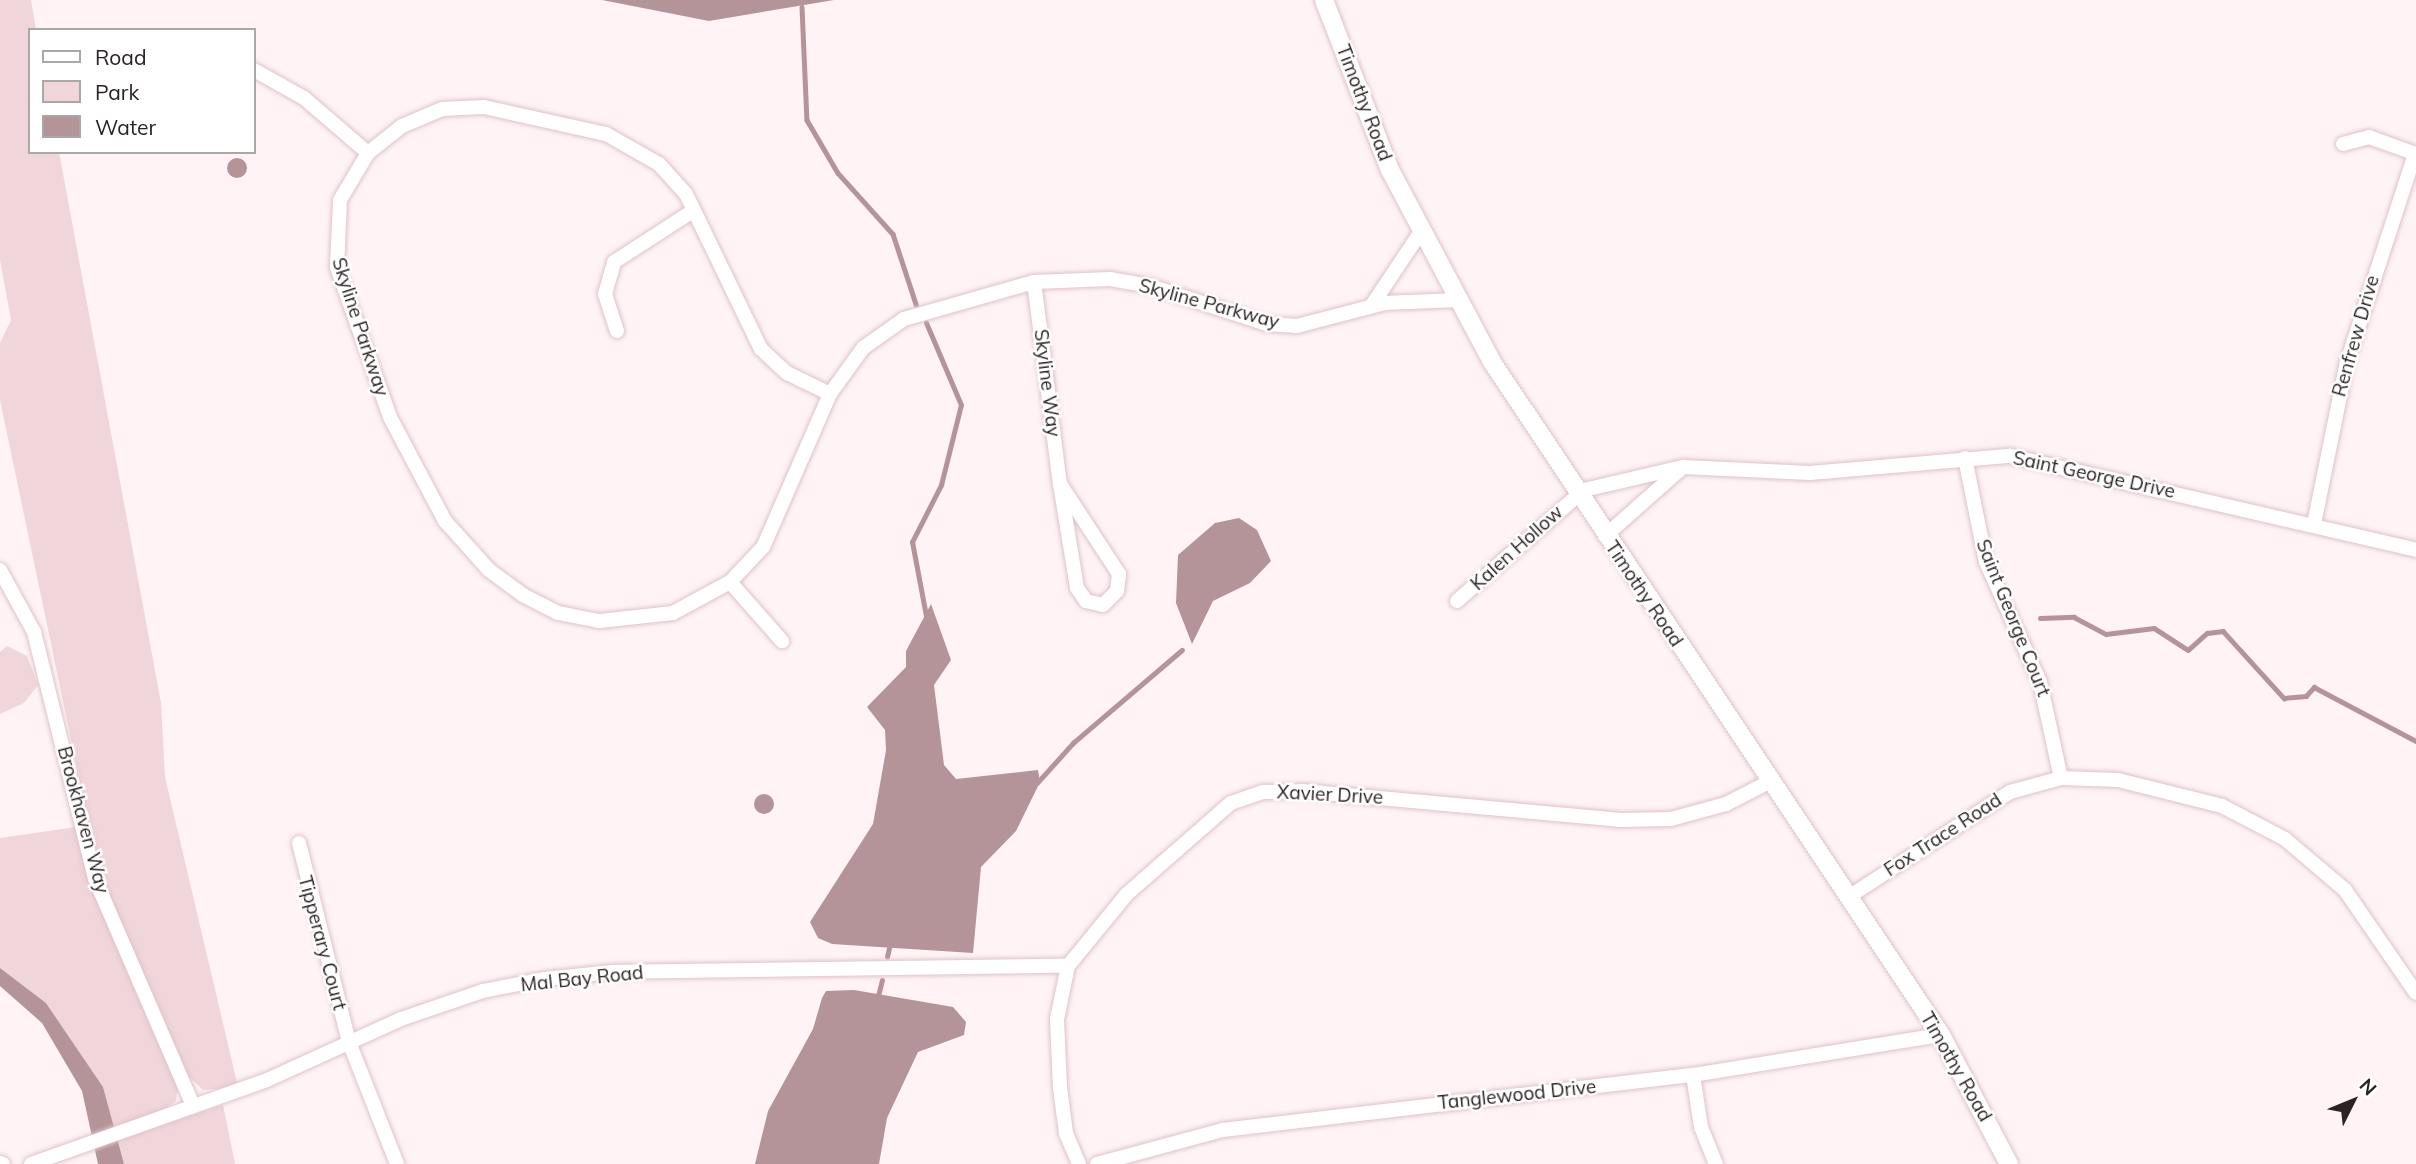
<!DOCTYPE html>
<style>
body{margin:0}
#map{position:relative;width:2416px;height:1164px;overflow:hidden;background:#fff3f5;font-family:Mulish,sans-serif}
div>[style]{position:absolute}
.green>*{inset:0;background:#f0d5da}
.water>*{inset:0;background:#b49399}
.round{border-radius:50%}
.stream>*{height:4.5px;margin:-2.25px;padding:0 2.25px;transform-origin:2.25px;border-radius:2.25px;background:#b49399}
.roads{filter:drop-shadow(0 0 2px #dec3c8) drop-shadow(0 0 2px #dec3c8)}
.minor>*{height:14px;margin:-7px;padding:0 7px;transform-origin:7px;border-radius:7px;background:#fff}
.major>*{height:18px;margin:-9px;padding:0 9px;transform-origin:9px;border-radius:9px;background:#fff}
span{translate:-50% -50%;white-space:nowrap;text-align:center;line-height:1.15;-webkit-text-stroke:5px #fff;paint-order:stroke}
.street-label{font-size:19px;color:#2b2223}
.legend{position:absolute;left:28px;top:28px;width:228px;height:126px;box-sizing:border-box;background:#fff;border:2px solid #aaa7a7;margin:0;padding:9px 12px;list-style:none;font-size:21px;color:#2b2223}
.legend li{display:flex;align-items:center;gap:14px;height:35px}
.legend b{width:35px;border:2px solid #aaa7a7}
.north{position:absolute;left:2318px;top:1066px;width:70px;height:70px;-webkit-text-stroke:5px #fff;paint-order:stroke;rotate:47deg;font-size:19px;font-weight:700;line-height:28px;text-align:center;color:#2b2223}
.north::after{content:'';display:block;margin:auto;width:24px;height:32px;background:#2b2223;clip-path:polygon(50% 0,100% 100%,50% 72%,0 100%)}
</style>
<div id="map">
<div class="green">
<div style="clip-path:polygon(0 0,31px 0,36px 30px,30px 30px,30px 152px,59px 152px,161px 703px,165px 777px,238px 1087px,203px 1090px,188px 1076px,103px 880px,81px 787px,0 400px,0 343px,11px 320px,0 260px)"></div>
<div style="clip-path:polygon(7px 646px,27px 656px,38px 685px,24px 703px,0 714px,0 652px)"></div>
<div style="clip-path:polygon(76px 827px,178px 1085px,176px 1101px,165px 1108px,114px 1129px,103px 1087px,46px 1003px,0 968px,0 838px)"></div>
<div style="clip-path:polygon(223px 1105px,235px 1164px,124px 1164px,116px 1141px)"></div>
</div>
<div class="water">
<div style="clip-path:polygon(602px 0,834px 0,709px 21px)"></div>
<div class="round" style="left:227px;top:158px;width:20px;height:20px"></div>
<div style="clip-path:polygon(1239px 518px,1257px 530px,1271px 561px,1250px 583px,1213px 601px,1192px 644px,1176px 603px,1178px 555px,1215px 523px)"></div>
<div style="clip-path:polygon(931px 604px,951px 660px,934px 685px,944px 765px,956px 779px,1038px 770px,1040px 782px,1016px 831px,981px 867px,973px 953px,832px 944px,818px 938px,810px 922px,873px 824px,886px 750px,885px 730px,867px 707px,906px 667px,906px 651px)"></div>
<div class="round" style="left:754px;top:794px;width:20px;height:20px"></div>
<div style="clip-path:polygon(0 968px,46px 1003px,103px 1087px,124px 1164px,98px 1164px,82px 1091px,42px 1023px,0 986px)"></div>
<div style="clip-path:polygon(854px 990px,953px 1007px,966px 1022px,964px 1035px,918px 1052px,887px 1118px,879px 1164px,755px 1164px,768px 1111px,813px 1029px,822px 998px,826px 991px)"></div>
</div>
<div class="stream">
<div style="left:802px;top:7px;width:113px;rotate:87.5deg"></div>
<div style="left:807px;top:120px;width:61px;rotate:59.7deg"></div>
<div style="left:838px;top:173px;width:82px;rotate:48deg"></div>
<div style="left:893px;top:234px;width:74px;rotate:71.8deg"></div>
<div style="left:926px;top:616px;width:75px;rotate:-100.7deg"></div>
<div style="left:912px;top:542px;width:64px;rotate:-63deg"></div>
<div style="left:941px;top:485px;width:82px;rotate:-76deg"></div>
<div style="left:961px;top:405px;width:89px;rotate:-113.1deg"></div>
<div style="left:2040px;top:618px;width:34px;rotate:-2deg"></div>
<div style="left:2074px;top:617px;width:36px;rotate:28deg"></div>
<div style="left:2106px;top:634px;width:48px;rotate:-7.1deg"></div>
<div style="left:2154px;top:628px;width:40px;rotate:32.9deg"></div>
<div style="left:2188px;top:650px;width:25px;rotate:-42deg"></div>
<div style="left:2207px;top:633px;width:16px;rotate:-7deg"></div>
<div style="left:2223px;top:631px;width:91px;rotate:47.7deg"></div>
<div style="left:2284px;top:698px;width:22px;rotate:-5deg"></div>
<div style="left:2306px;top:696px;width:12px;rotate:-48deg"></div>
<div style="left:2314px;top:687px;width:115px;rotate:27.9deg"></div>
<div style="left:1037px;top:783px;width:54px;rotate:-48deg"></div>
<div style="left:1073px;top:743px;width:143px;rotate:-40.5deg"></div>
<div style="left:887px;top:957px;width:13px;rotate:-77deg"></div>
<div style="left:878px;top:996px;width:16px;rotate:-76deg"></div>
</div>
<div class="roads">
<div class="minor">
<div style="left:254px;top:70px;width:57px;rotate:29.2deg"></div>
<div style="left:304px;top:98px;width:84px;rotate:40.7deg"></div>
<div style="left:484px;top:107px;width:125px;rotate:12.5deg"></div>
<div style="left:606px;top:134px;width:61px;rotate:29.5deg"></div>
<div style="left:659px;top:164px;width:40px;rotate:48deg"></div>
<div style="left:686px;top:194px;width:172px;rotate:64.2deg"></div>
<div style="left:761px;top:349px;width:35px;rotate:43deg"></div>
<div style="left:787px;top:373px;width:48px;rotate:26deg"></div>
<div style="left:830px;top:394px;width:167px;rotate:113.6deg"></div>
<div style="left:763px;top:547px;width:48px;rotate:133.3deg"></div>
<div style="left:730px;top:582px;width:65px;rotate:151.5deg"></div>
<div style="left:673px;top:613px;width:74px;rotate:173.8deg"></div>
<div style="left:599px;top:621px;width:42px;rotate:-169deg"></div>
<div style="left:558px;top:613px;width:39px;rotate:-153deg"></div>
<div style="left:523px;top:595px;width:42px;rotate:-143.7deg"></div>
<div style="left:489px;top:570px;width:66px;rotate:-131.9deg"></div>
<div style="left:445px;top:521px;width:118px;rotate:-117.9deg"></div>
<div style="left:390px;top:417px;width:159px;rotate:-109.5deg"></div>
<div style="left:337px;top:267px;width:67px;rotate:-87.4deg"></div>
<div style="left:340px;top:200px;width:55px;rotate:-59.2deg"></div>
<div style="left:368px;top:153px;width:43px;rotate:-38.5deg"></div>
<div style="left:402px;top:126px;width:43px;rotate:-23deg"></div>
<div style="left:442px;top:109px;width:42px;rotate:-2.7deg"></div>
<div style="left:2343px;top:144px;width:27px;rotate:-15deg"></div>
<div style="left:2369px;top:137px;width:50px;rotate:19.9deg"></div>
<div style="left:1034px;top:282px;width:204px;rotate:82.7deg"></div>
<div style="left:1060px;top:484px;width:105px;rotate:80.7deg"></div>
<div style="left:1077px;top:588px;width:16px;rotate:55deg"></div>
<div style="left:1086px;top:601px;width:17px;rotate:13deg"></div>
<div style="left:1103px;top:605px;width:20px;rotate:-45deg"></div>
<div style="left:1117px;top:591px;width:17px;rotate:-83deg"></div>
<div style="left:1119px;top:574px;width:108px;rotate:-123.2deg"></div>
<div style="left:1372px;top:305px;width:87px;rotate:-56.3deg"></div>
<div style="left:617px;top:331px;width:39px;rotate:-108deg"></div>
<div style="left:605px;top:294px;width:33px;rotate:-74deg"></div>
<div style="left:614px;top:262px;width:95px;rotate:-33deg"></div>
<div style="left:830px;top:394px;width:57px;rotate:-54.3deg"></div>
<div style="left:863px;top:348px;width:50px;rotate:-35.3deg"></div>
<div style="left:904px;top:319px;width:135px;rotate:-15.9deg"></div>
<div style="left:1034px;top:282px;width:76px;rotate:-2.3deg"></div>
<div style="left:1110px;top:279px;width:41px;rotate:9.9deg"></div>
<div style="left:1150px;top:286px;width:123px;rotate:18deg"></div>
<div style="left:1267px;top:324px;width:30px;rotate:4deg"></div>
<div style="left:1297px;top:326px;width:91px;rotate:-14.6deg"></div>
<div style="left:1385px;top:303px;width:71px;rotate:-2.4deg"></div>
<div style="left:1965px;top:458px;width:106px;rotate:78.6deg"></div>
<div style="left:1986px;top:562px;width:132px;rotate:65.8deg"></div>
<div style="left:2040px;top:682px;width:98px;rotate:77.7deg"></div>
<div style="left:2314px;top:524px;width:165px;rotate:-78.5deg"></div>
<div style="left:2347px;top:362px;width:219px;rotate:-71.9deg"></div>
<div style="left:1605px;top:536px;width:104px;rotate:-41.5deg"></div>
<div style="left:0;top:570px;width:71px;rotate:61.3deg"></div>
<div style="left:34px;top:632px;width:254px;rotate:76.1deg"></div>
<div style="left:95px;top:879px;width:247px;rotate:66.6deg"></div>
<div style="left:730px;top:582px;width:79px;rotate:48.6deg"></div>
<div style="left:1457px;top:601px;width:169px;rotate:-41.2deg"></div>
<div style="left:1584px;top:490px;width:102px;rotate:-13.1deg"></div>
<div style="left:1683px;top:467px;width:127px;rotate:2.7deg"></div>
<div style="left:1810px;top:473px;width:201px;rotate:-4.9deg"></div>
<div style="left:2010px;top:456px;width:417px;rotate:13deg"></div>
<div style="left:299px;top:843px;width:205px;rotate:75.9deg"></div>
<div style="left:349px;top:1042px;width:131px;rotate:68.5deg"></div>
<div style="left:1850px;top:896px;width:191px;rotate:-33deg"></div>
<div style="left:2010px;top:792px;width:53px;rotate:-15.4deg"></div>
<div style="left:2061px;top:778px;width:57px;rotate:2deg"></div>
<div style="left:2118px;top:780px;width:107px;rotate:14deg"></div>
<div style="left:2222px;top:806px;width:71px;rotate:27.6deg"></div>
<div style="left:2285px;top:839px;width:79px;rotate:40.4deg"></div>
<div style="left:2345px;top:890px;width:125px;rotate:55.4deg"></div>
<div style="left:1693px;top:1075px;width:53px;rotate:81.3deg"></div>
<div style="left:1701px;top:1127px;width:40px;rotate:68deg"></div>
<div style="left:0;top:1163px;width:3px;rotate:18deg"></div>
<div style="left:31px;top:1164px;width:251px;rotate:-19.6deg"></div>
<div style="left:267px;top:1080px;width:147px;rotate:-24.5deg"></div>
<div style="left:401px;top:1019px;width:87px;rotate:-18.9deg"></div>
<div style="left:483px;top:991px;width:63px;rotate:-11deg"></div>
<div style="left:545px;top:979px;width:68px;rotate:-5.9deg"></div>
<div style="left:613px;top:972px;width:455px;rotate:-0.8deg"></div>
<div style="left:1079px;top:1164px;width:34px;rotate:-113deg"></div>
<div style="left:1066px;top:1133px;width:45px;rotate:-97.6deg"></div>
<div style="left:1060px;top:1088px;width:69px;rotate:-92.5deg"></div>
<div style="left:1057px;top:1019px;width:54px;rotate:-78.3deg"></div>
<div style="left:1068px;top:966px;width:93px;rotate:-50.7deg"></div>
<div style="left:1127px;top:894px;width:138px;rotate:-41.2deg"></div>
<div style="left:1231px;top:803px;width:34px;rotate:-19deg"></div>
<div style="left:1263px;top:792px;width:39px;rotate:-1deg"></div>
<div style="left:1302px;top:791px;width:318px;rotate:5.2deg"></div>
<div style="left:1619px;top:820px;width:52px;rotate:-1.1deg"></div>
<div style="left:1671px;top:819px;width:57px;rotate:-15.3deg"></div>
<div style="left:1726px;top:804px;width:51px;rotate:-27.1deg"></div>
<div style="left:1097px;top:1164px;width:131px;rotate:-15.1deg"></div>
<div style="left:1223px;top:1130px;width:473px;rotate:-6.7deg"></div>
<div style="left:1693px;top:1075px;width:251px;rotate:-9.2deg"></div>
</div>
<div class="major">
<div style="left:1324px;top:0;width:182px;rotate:68.8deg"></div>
<div style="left:1390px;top:170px;width:217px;rotate:62deg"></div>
<div style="left:1492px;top:362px;width:809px;rotate:56.29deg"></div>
<div style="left:1941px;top:1035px;width:146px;rotate:62.2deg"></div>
</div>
</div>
<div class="street-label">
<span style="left:1364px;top:103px;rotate:69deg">Timothy Road</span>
<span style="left:1209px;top:304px;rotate:15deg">Skyline Parkway</span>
<span style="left:360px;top:327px;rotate:72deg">Skyline Parkway</span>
<span style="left:2356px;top:336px;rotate:-74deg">Renfrew Drive</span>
<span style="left:1047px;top:383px;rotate:83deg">Skyline Way</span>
<span style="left:2094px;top:475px;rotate:12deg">Saint George Drive</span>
<span style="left:1517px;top:548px;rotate:-42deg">Kalen Hollow</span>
<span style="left:1644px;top:594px;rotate:56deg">Timothy Road</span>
<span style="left:2013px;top:618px;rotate:68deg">Saint George Court</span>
<span style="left:1330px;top:795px;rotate:3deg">Xavier Drive</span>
<span style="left:83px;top:820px;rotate:75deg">Brookhaven Way</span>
<span style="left:1943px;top:835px;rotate:-33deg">Fox Trace Road</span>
<span style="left:322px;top:943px;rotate:75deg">Tipperary Court</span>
<span style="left:582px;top:979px;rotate:-6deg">Mal Bay Road</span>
<span style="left:1956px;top:1067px;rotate:60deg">Timothy Road</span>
<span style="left:1517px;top:1095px;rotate:-6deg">Tanglewood Drive</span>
</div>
<ul class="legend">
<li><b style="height:9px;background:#fff"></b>Road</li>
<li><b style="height:19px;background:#f0d5da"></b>Park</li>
<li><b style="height:19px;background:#b49399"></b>Water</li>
</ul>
<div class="north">N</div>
</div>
